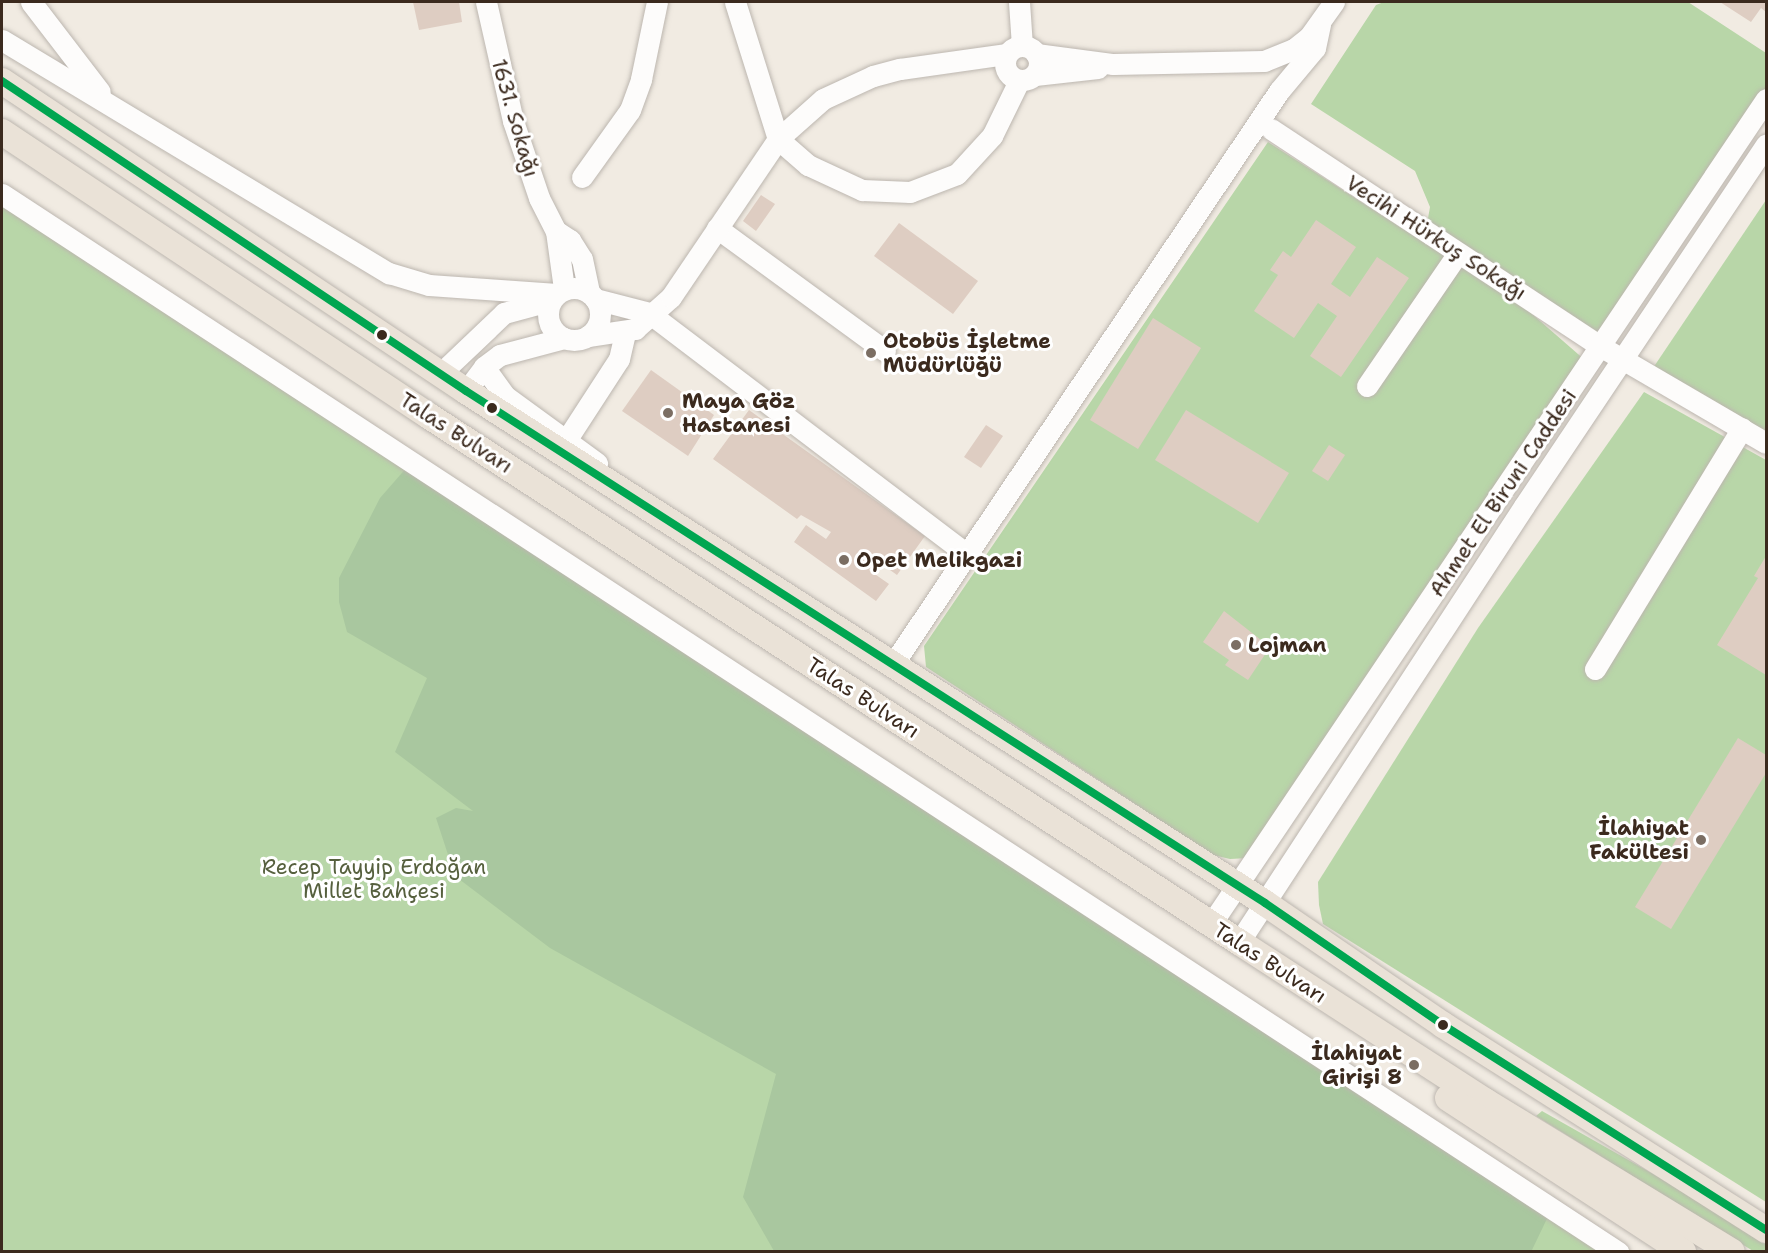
<!DOCTYPE html>
<meta charset="utf-8">
<style>
body{margin:0}
#map{position:relative;width:1768px;height:1253px;overflow:hidden;background:#f1ebe2;font-family:"Shantell Sans",sans-serif}
div>[style]{position:absolute}
.green>*{inset:0;background:#b8d6a8}
.forest>*{inset:0;background:#a9c79f}
.building>*{inset:0;background:#decdc2}
.roads{filter:drop-shadow(0 0 2px #bcb6af) drop-shadow(0 0 2px #bcb6af)}
.minor>*{height:21px;margin:-10.5px;padding:0 10.5px;transform-origin:10.5px;border-radius:10.5px;background:#fdfcfb}
.minor>.ring{margin:-10.5px;padding:0;box-sizing:content-box;background:none;border:21px solid #fdfcfb;border-radius:50%}
.major>*{height:26px;margin:-13px;padding:0 13px;transform-origin:13px;border-radius:13px;background:#eae2d7}
.bus-1>*{height:8px;margin:-4px;padding:0 4px;transform-origin:4px;border-radius:4px;background:#00a651}
.dots>*{width:16px;height:16px;translate:-50% -50%;box-sizing:border-box;border:3px solid #fff;border-radius:50%}
span{translate:-50% -50%;white-space:nowrap;text-align:center;line-height:1.15;-webkit-text-stroke:6px #fff;paint-order:stroke}
.street-label{font-size:21px;color:#3b2a1e}
.poi-label{font-size:21px;color:#3b2a1e;font-weight:700}
.left{translate:0 -50%;text-align:left}
.right{translate:-100% -50%;text-align:right}
.park-label{font-size:21px;color:#56603e}
.frame{position:absolute;inset:0;border:3px solid #3b2a1e;pointer-events:none}
</style>
<div id="map">
<div class="green">
<div style="clip-path:polygon(1384px 2px,1688px 2px,1766px 53px,1766px 111px,1615px 332px,1592px 335px,1427px 224px,1430px 207px,1415px 171px,1311px 104px,1376px 5px)"></div>
<div style="clip-path:polygon(1268px 142px,1524px 307px,1586px 361px,1436px 589px,1283px 836px,1265px 852px,1248px 858px,1230px 859px,1213px 855px,926px 667px,924px 646px)"></div>
<div style="clip-path:polygon(2px 188px,1627px 1251px,2px 1251px)"></div>
<div style="clip-path:polygon(1766px 200px,1766px 441px,1653px 368px)"></div>
<div style="clip-path:polygon(1644px 392px,1766px 460px,1766px 1202px,1323px 924px,1319px 905px,1318px 882px,1478px 628px)"></div>
<div style="clip-path:polygon(1542px 1111px,1766px 1238px,1766px 1251px,1753px 1251px,1536px 1116px)"></div>
</div>
<div class="forest">
<div style="clip-path:polygon(415px 458px,1554px 1204px,1532px 1250px,774px 1251px,743px 1197px,776px 1074px,550px 948px,455px 876px,436px 818px,456px 808px,473px 811px,395px 752px,427px 678px,347px 632px,339px 602px,339px 578px,380px 498px)"></div>
</div>
<div class="building">
<div style="clip-path:polygon(413px 2px,459px 2px,462px 22px,419px 30px)"></div>
<div style="clip-path:polygon(1720px 2px,1766px 2px,1766px 12px,1761px 8px,1751px 22px)"></div>
<div style="clip-path:polygon(761px 195px,775px 204px,756px 231px,743px 221px)"></div>
<div style="clip-path:polygon(1316px 220px,1356px 247px,1331px 284px,1350px 297px,1377px 257px,1409px 278px,1341px 377px,1310px 356px,1337px 316px,1318px 303px,1294px 338px,1254px 311px,1278px 275px,1270px 270px,1283px 251px,1291px 257px)"></div>
<div style="clip-path:polygon(899px 223px,978px 281px,953px 314px,874px 256px)"></div>
<div style="clip-path:polygon(1153px 318px,1201px 348px,1138px 449px,1090px 420px)"></div>
<div style="clip-path:polygon(651px 370px,714px 415px,688px 456px,622px 411px)"></div>
<div style="clip-path:polygon(749px 410px,925px 536px,897px 575px,876px 560px,869px 570px,889px 584px,876px 601px,794px 542px,806px 525px,826px 539px,831px 532px,801px 515px,797px 519px,713px 459px)"></div>
<div style="clip-path:polygon(1186px 410px,1289px 473px,1258px 523px,1155px 460px)"></div>
<div style="clip-path:polygon(986px 425px,1003px 436px,981px 468px,964px 457px)"></div>
<div style="clip-path:polygon(1329px 445px,1345px 455px,1328px 481px,1312px 471px)"></div>
<div style="clip-path:polygon(1766px 556px,1766px 675px,1717px 645px,1758px 578px,1754px 576px)"></div>
<div style="clip-path:polygon(1224px 611px,1270px 647px,1248px 680px,1225px 665px,1229px 660px,1203px 642px)"></div>
<div style="clip-path:polygon(1738px 738px,1766px 755px,1766px 773px,1671px 929px,1635px 907px)"></div>
</div>
<div class="roads">
<div class="minor">
<div style="left:31px;top:2px;width:113px;rotate:52.5deg"></div>
<div style="left:486px;top:2px;width:122px;rotate:77.2deg"></div>
<div style="left:513px;top:121px;width:81px;rotate:71.3deg"></div>
<div style="left:539px;top:198px;width:37px;rotate:63deg"></div>
<div style="left:556px;top:231px;width:59px;rotate:82.1deg"></div>
<div style="left:735px;top:2px;width:144px;rotate:72.6deg"></div>
<div style="left:778px;top:139px;width:40px;rotate:41deg"></div>
<div style="left:808px;top:165px;width:60px;rotate:24.8deg"></div>
<div style="left:862px;top:190px;width:48px;rotate:2.4deg"></div>
<div style="left:910px;top:192px;width:50px;rotate:-21deg"></div>
<div style="left:957px;top:174px;width:52px;rotate:-47.4deg"></div>
<div style="left:992px;top:136px;width:61px;rotate:-63.9deg"></div>
<div style="left:1019px;top:2px;width:44px;rotate:86.1deg"></div>
<div style="left:2px;top:40px;width:452px;rotate:31.1deg"></div>
<div style="left:389px;top:273px;width:42px;rotate:16.7deg"></div>
<div style="left:429px;top:285px;width:128px;rotate:4deg"></div>
<div class="ring" style="left:1005px;top:46px;width:13px;height:13px"></div>
<div style="left:1036px;top:54px;width:78px;rotate:7.4deg"></div>
<div style="left:1113px;top:64px;width:151px;rotate:-1.1deg"></div>
<div style="left:1264px;top:61px;width:32px;rotate:-22deg"></div>
<div style="left:1294px;top:49px;width:19px;rotate:-39deg"></div>
<div style="left:1309px;top:37px;width:43px;rotate:-54.5deg"></div>
<div style="left:1035px;top:75px;width:63px;rotate:-6.3deg"></div>
<div style="left:1271px;top:129px;width:394px;rotate:33.4deg"></div>
<div style="left:1600px;top:346px;width:192px;rotate:30.3deg"></div>
<div style="left:582px;top:177px;width:82px;rotate:-54.4deg"></div>
<div style="left:630px;top:110px;width:33px;rotate:-70deg"></div>
<div style="left:641px;top:79px;width:79px;rotate:-78.3deg"></div>
<div style="left:2px;top:194px;width:1932px;rotate:33.21deg"></div>
<div style="left:717px;top:228px;width:208px;rotate:36.2deg"></div>
<div style="left:556px;top:231px;width:17px;rotate:33deg"></div>
<div style="left:570px;top:240px;width:22px;rotate:58deg"></div>
<div style="left:582px;top:259px;width:35px;rotate:78deg"></div>
<div class="ring" style="left:548px;top:288px;width:31px;height:31px"></div>
<div style="left:595px;top:299px;width:56px;rotate:14.5deg"></div>
<div style="left:649px;top:313px;width:399px;rotate:37.2deg"></div>
<div style="left:588px;top:336px;width:48px;rotate:-8.5deg"></div>
<div style="left:635px;top:329px;width:48px;rotate:-41.6deg"></div>
<div style="left:671px;top:297px;width:191px;rotate:-55.9deg"></div>
<div style="left:778px;top:139px;width:60px;rotate:-41.6deg"></div>
<div style="left:823px;top:99px;width:55px;rotate:-24.7deg"></div>
<div style="left:873px;top:76px;width:28px;rotate:-15deg"></div>
<div style="left:900px;top:69px;width:108px;rotate:-8deg"></div>
<div style="left:484px;top:367px;width:36px;rotate:54deg"></div>
<div style="left:505px;top:396px;width:114px;rotate:36.1deg"></div>
<div style="left:441px;top:373px;width:87px;rotate:-43.6deg"></div>
<div style="left:504px;top:313px;width:42px;rotate:-15deg"></div>
<div style="left:1367px;top:386px;width:161px;rotate:-55.6deg"></div>
<div style="left:466px;top:391px;width:30px;rotate:-53deg"></div>
<div style="left:484px;top:367px;width:20px;rotate:-37deg"></div>
<div style="left:500px;top:355px;width:66px;rotate:-14.9deg"></div>
<div style="left:567px;top:439px;width:95px;rotate:-57deg"></div>
<div style="left:619px;top:359px;width:27px;rotate:-77deg"></div>
<div style="left:893px;top:664px;width:691px;rotate:-56.03deg"></div>
<div style="left:1279px;top:91px;width:56px;rotate:-50.1deg"></div>
<div style="left:1315px;top:48px;width:25px;rotate:-78deg"></div>
<div style="left:1595px;top:669px;width:282px;rotate:-58.6deg"></div>
<div style="left:1211px;top:924px;width:994px;rotate:-56.07deg"></div>
<div style="left:1239px;top:942px;width:521px;rotate:-56.83deg"></div>
<div style="left:1524px;top:506px;width:435px;rotate:-56.2deg"></div>
</div>
<div class="major">
<div style="left:2px;top:81px;width:558px;rotate:33.75deg"></div>
<div style="left:466px;top:391px;width:949px;rotate:32.65deg"></div>
<div style="left:1265px;top:903px;width:216px;rotate:34.4deg"></div>
<div style="left:1443px;top:1025px;width:383px;rotate:32.4deg"></div>
<div style="left:2px;top:132px;width:513px;rotate:33.63deg"></div>
<div style="left:429px;top:416px;width:966px;rotate:33deg"></div>
<div style="left:1239px;top:942px;width:293px;rotate:32.9deg"></div>
<div style="left:1485px;top:1101px;width:289px;rotate:31.4deg"></div>
<div style="left:1448px;top:1098px;width:281px;rotate:33.2deg"></div>
</div>
</div>
<div class="bus-1">
<div style="left:2px;top:81px;width:558px;rotate:33.75deg"></div>
<div style="left:466px;top:391px;width:949px;rotate:32.65deg"></div>
<div style="left:1265px;top:903px;width:216px;rotate:34.4deg"></div>
<div style="left:1443px;top:1025px;width:383px;rotate:32.4deg"></div>
</div>
<div class="dots">
<div style="left:382px;top:335px;background:#3b2a1e"></div>
<div style="left:871px;top:353px;background:#7b6e63"></div>
<div style="left:492px;top:408px;background:#3b2a1e"></div>
<div style="left:668px;top:413px;background:#7b6e63"></div>
<div style="left:844px;top:560px;background:#7b6e63"></div>
<div style="left:1236px;top:645px;background:#7b6e63"></div>
<div style="left:1701px;top:840px;background:#7b6e63"></div>
<div style="left:1443px;top:1025px;background:#3b2a1e"></div>
<div style="left:1414px;top:1065px;background:#7b6e63"></div>
</div>
<div class="street-label">
<span style="left:515px;top:118px;rotate:74deg">1631. Sokağı</span>
<span style="left:1436px;top:238px;rotate:33deg">Vecihi Hürkuş Sokağı</span>
<span style="left:456px;top:433px;rotate:33deg">Talas Bulvarı</span>
<span style="left:1503px;top:493px;rotate:-56deg">Ahmet El Biruni Caddesi</span>
<span style="left:863px;top:698px;rotate:33deg">Talas Bulvarı</span>
<span style="left:1270px;top:963px;rotate:33deg">Talas Bulvarı</span>
</div>
<div class="poi-label">
<span class="left" style="left:883px;top:353px">Otobüs İşletme<br>Müdürlüğü</span>
<span class="left" style="left:682px;top:413px">Maya Göz<br>Hastanesi</span>
<span class="left" style="left:856px;top:560px">Opet Melikgazi</span>
<span class="left" style="left:1248px;top:645px">Lojman</span>
<span class="right" style="left:1689px;top:840px">İlahiyat<br>Fakültesi</span>
<span class="right" style="left:1402px;top:1065px">İlahiyat<br>Girişi 8</span>
</div>
<div class="park-label">
<span style="left:374px;top:879px">Recep Tayyip Erdoğan<br>Millet Bahçesi</span>
</div>
<div class="frame"></div>
</div>
